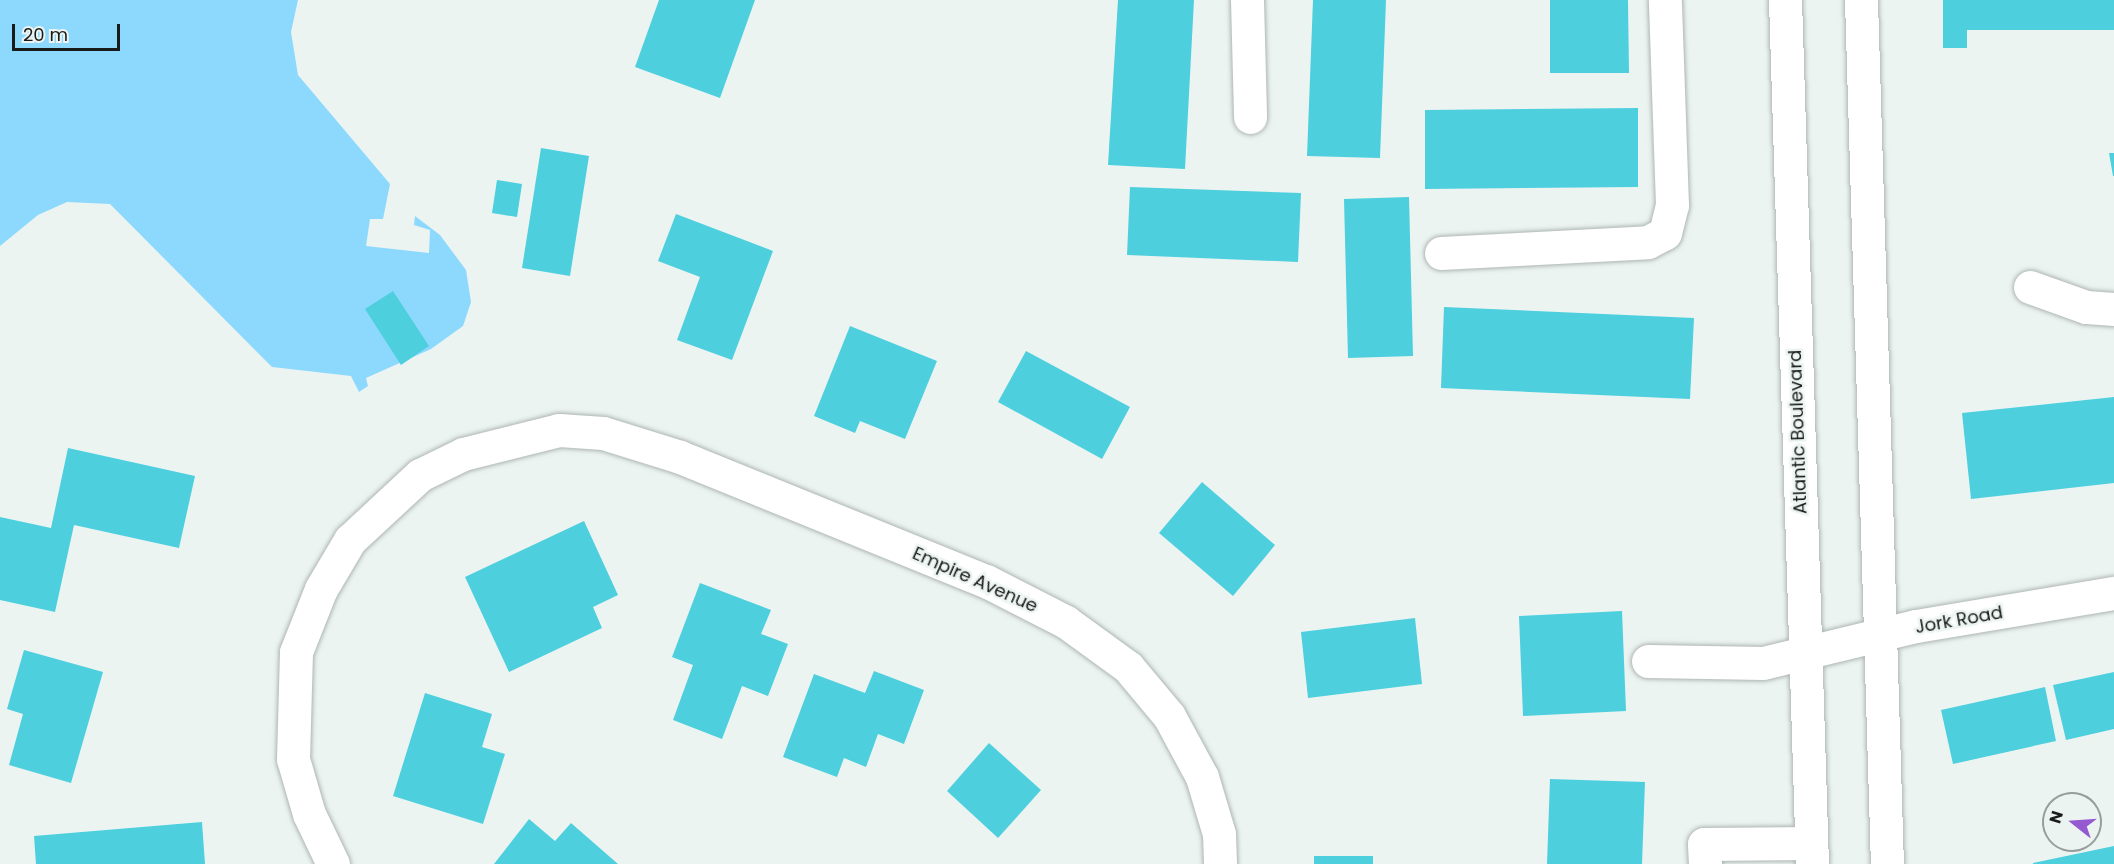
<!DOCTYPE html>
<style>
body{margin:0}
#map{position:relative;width:2114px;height:864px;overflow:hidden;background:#ecf4f2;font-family:Poppins,sans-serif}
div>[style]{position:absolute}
.water>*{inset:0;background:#8dd9fe}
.building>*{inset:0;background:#4dcfde}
.roads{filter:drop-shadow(0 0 2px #aeb6b4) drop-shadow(0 0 2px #aeb6b4)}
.minor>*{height:33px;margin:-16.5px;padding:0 16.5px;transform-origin:16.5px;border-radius:16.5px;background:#fff}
.major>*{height:33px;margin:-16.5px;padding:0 16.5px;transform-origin:16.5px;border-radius:16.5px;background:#fff}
span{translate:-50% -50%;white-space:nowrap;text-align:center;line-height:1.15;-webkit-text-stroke:5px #ecf4f2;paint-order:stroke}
.street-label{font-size:18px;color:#181b1a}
.north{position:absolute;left:2042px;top:792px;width:60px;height:60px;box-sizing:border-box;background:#ecf4f2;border:2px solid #979d9c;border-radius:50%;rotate:287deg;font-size:16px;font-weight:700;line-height:24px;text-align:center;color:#181b1a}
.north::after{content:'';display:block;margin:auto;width:21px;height:27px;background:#9559d1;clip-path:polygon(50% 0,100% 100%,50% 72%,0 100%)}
.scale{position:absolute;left:12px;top:24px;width:108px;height:27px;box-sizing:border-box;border:3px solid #181b1a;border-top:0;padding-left:8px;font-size:18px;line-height:21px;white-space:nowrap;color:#181b1a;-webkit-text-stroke:4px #ecf4f2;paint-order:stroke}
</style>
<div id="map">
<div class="water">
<div style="clip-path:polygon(0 0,298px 0,291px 32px,298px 75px,390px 184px,383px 219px,370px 219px,366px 246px,429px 253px,430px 230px,414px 225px,415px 216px,440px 235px,466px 270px,471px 302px,463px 326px,431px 349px,366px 378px,368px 386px,359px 392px,351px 376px,272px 367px,110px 204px,67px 202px,38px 215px,0 246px)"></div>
</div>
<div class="building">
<div style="clip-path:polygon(659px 0,755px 0,720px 98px,635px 67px)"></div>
<div style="clip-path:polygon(1118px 0,1194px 0,1185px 169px,1108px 165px)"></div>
<div style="clip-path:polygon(1313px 0,1386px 0,1380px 158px,1307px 156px)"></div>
<div style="clip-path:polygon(1550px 0,1628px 0,1629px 73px,1550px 73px)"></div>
<div style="clip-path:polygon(1943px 0,2114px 0,2114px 30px,1967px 30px,1967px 48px,1943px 48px)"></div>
<div style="clip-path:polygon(1638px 108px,1638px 187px,1425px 189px,1425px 110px)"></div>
<div style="clip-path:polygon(541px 148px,589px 156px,570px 276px,522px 268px)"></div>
<div style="clip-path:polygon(2109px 153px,2114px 153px,2114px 176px,2113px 176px)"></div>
<div style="clip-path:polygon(497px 180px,522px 184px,517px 217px,492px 213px)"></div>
<div style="clip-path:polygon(1130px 187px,1301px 193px,1298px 262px,1127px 255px)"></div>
<div style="clip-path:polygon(1409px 197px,1413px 356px,1348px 358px,1344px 199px)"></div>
<div style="clip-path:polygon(676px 214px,773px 251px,732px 360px,677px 340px,700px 277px,658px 261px)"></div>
<div style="clip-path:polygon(393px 291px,429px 346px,401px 365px,365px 309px)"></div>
<div style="clip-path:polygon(1444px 307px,1694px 318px,1690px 399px,1441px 388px)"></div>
<div style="clip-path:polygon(850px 326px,937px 361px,905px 439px,860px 421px,855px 433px,814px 416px)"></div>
<div style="clip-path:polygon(1026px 351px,1130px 407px,1102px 459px,998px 402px)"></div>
<div style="clip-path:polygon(2114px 397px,2114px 483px,1971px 499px,1962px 413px)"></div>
<div style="clip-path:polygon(68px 448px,195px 476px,179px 548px,74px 525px,55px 612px,0 600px,0 517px,51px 528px)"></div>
<div style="clip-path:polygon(1202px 482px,1275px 545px,1233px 596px,1159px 533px)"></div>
<div style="clip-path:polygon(584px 521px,618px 595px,593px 607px,602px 628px,509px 672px,465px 577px)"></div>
<div style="clip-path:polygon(700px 583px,771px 610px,761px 634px,788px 644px,768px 696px,742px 686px,722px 739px,673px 720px,693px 665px,672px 657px)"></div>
<div style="clip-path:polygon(1622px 611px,1626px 711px,1523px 716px,1519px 616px)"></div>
<div style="clip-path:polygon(1415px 618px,1422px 684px,1308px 698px,1301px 632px)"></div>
<div style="clip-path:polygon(24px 650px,103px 672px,71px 783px,9px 765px,23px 714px,7px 709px)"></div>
<div style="clip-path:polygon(874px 671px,924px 690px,904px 744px,878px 734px,866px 767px,844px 758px,837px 777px,783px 757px,814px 674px,865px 693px)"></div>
<div style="clip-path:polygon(2114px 672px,2114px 729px,2066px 740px,2053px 685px)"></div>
<div style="clip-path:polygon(2045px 687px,2056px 741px,1953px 764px,1941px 710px)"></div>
<div style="clip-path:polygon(425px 693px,492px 714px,482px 747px,505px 754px,483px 824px,393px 796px)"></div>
<div style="clip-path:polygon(989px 743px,1041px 790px,998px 838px,947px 791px)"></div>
<div style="clip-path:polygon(1550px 779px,1645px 782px,1642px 864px,1547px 864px)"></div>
<div style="clip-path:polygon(529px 819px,555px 841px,571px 823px,618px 864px,494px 864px)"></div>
<div style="clip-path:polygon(202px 822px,205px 864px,36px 864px,34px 836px)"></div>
<div style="clip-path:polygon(2114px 846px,2114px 864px,2033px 864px,2033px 863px)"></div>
<div style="clip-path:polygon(1314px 856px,1373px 856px,1373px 864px,1314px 864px)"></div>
</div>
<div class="roads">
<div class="minor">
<div style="left:1247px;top:0;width:117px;rotate:88.5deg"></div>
<div style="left:1441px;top:253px;width:207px;rotate:-3deg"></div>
<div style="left:1648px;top:242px;width:19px;rotate:-28deg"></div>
<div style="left:1665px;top:233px;width:29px;rotate:-76deg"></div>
<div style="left:1672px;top:205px;width:205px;rotate:-92deg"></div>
<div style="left:2030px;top:287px;width:59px;rotate:19.7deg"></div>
<div style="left:2086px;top:307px;width:28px;rotate:4deg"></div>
<div style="left:1648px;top:661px;width:115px;rotate:1deg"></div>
<div style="left:1763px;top:663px;width:157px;rotate:-13.6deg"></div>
<div style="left:1916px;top:626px;width:201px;rotate:-9.5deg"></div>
<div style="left:333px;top:864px;width:55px;rotate:-115.6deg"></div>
<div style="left:309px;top:814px;width:57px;rotate:-106.2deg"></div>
<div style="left:293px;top:759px;width:107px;rotate:-88.4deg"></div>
<div style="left:296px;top:652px;width:68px;rotate:-68.4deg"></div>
<div style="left:321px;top:589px;width:57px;rotate:-59.4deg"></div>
<div style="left:350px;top:540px;width:96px;rotate:-42.9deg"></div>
<div style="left:420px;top:475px;width:48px;rotate:-26deg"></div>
<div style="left:463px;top:454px;width:99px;rotate:-14deg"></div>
<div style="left:559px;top:430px;width:44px;rotate:3.9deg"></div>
<div style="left:603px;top:433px;width:81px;rotate:17.3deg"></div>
<div style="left:680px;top:457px;width:330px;rotate:22.1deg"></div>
<div style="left:986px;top:581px;width:90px;rotate:27.1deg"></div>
<div style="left:1066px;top:622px;width:77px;rotate:36deg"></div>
<div style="left:1128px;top:667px;width:64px;rotate:50.1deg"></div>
<div style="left:1169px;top:716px;width:69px;rotate:61.6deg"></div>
<div style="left:1202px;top:777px;width:59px;rotate:73.4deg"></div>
<div style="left:1219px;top:834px;width:30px;rotate:88deg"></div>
<div style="left:1705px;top:864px;width:20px;rotate:-93deg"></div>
<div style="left:1704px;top:844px;width:107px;rotate:-0.5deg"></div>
</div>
<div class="major">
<div style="left:1785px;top:0;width:864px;rotate:88.21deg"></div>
<div style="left:1861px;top:0;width:864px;rotate:88.28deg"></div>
</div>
</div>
<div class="street-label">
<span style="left:1798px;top:432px;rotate:-92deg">Atlantic Boulevard</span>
<span style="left:975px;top:580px;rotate:24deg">Empire Avenue</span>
<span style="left:1959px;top:620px;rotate:-10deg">Jork Road</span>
</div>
<div class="north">N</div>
<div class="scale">20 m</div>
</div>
